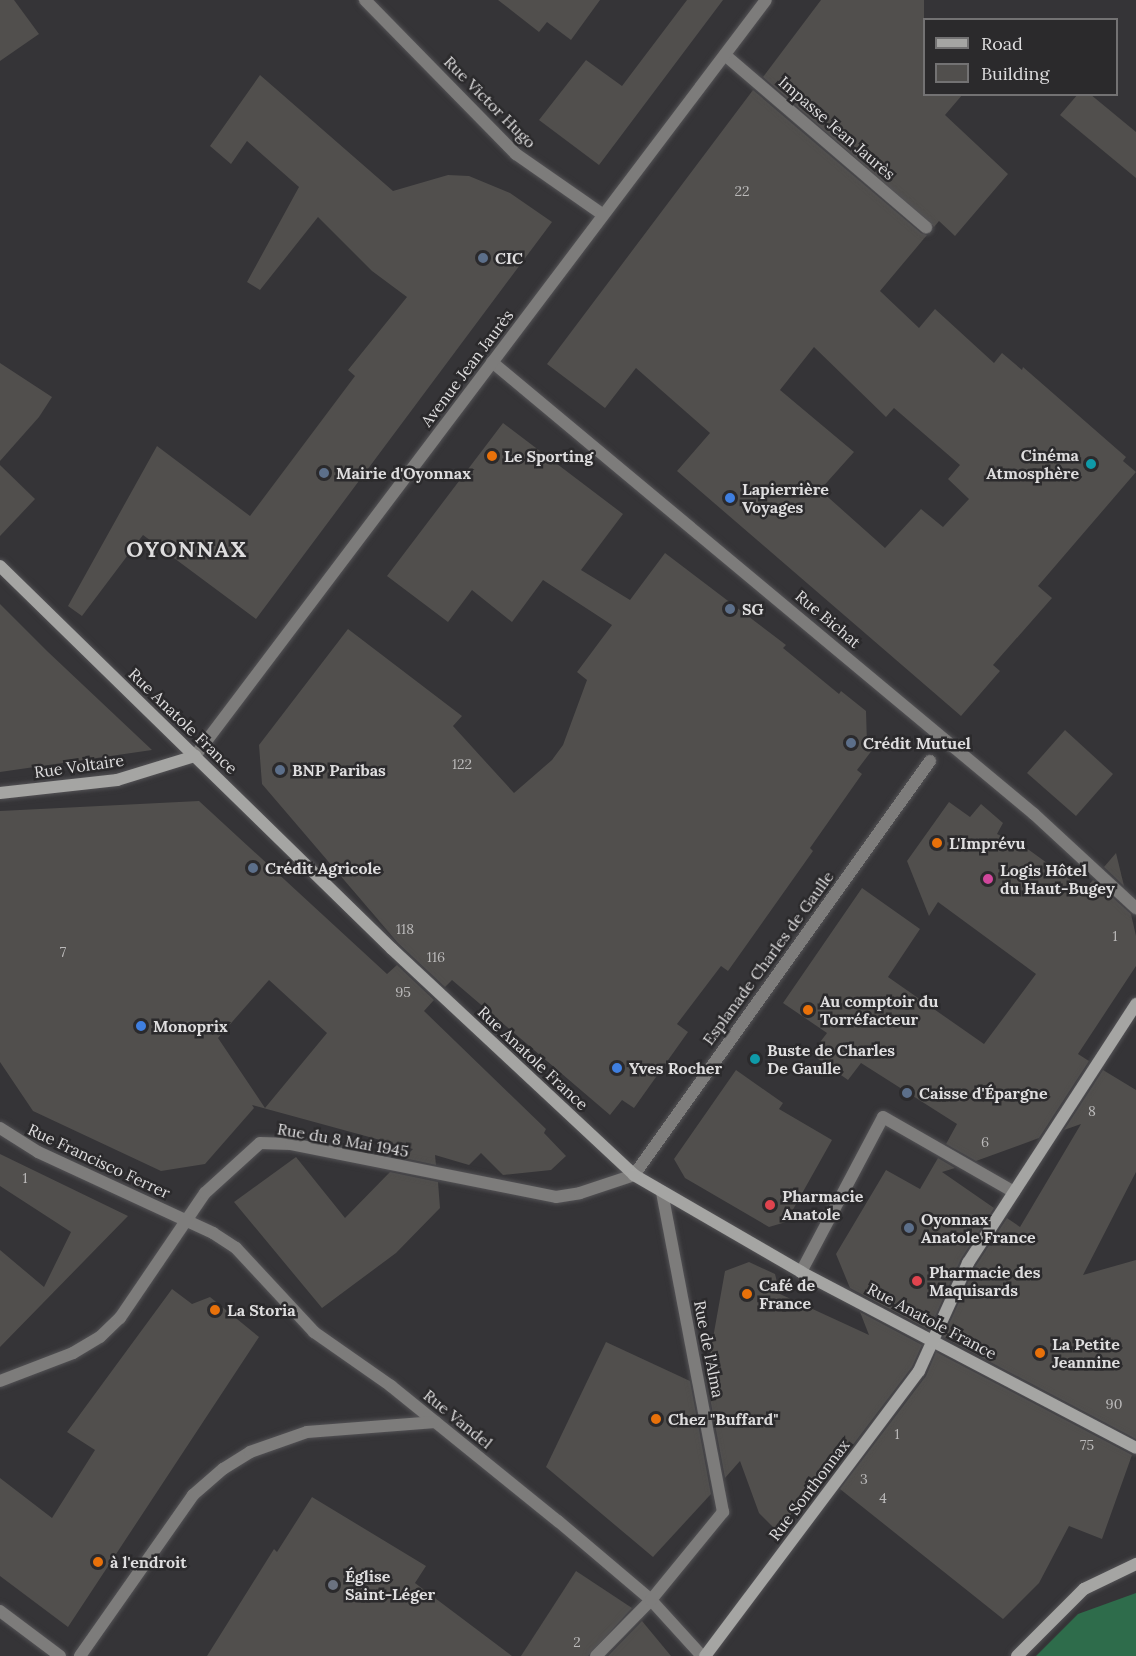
<!DOCTYPE html>
<meta charset="utf-8">
<style>
body{margin:0}
#map{position:relative;width:1136px;height:1656px;overflow:hidden;background:#353437;font-family:Lora,serif}
div>[style]{position:absolute}
.green>*{inset:0;background:#2e6c4b}
.building>*{inset:0;background:#514f4d}
.roads{filter:drop-shadow(0 0 2px #535255) drop-shadow(0 0 2px #535255)}
.pedestrian>*{height:12px;margin:-6px;padding:0 6px;transform-origin:6px;border-radius:6px;background:#7d7c7b}
.minor>*{height:12px;margin:-6px;padding:0 6px;transform-origin:6px;border-radius:6px;background:#7d7c7b}
.tertiary>*{height:12px;margin:-6px;padding:0 6px;transform-origin:6px;border-radius:6px;background:#7d7c7b}
.secondary>*{height:12px;margin:-6px;padding:0 6px;transform-origin:6px;border-radius:6px;background:#a5a5a3}
.dots>*{width:16px;height:16px;translate:-50% -50%;box-sizing:border-box;border:3px solid #2b2a2c;border-radius:50%}
span{translate:-50% -50%;white-space:nowrap;text-align:center;line-height:1.15;-webkit-text-stroke:5px #2b2a2c;paint-order:stroke}
.number-label{font-size:14px;color:#bbbaba}
.number-label span{-webkit-text-stroke-width:0}
.street-label{font-size:16px;color:#deddde}
.poi-label{font-size:16px;color:#deddde;font-weight:700}
.left{translate:0 -50%;text-align:left}
.right{translate:-100% -50%;text-align:right}
.district-label{font-size:22px;color:#deddde;font-weight:700;letter-spacing:1.5px}
.legend{position:absolute;left:923px;top:18px;width:195px;height:78px;box-sizing:border-box;background:#2b2a2c;border:2px solid #737273;margin:0;padding:8px 10px;list-style:none;font-size:18px;color:#deddde}
.legend li{display:flex;align-items:center;gap:12px;height:30px}
.legend b{width:30px;border:2px solid #737273}
</style>
<div id="map">
<div class="green">
<div style="clip-path:polygon(1136px 1593px,1136px 1656px,1036px 1656px,1078px 1614px)"></div>
</div>
<div class="building">
<div style="clip-path:polygon(0 0,14px 0,39px 34px,0 61px)"></div>
<div style="clip-path:polygon(498px 0,600px 0,571px 40px,547px 22px,539px 32px)"></div>
<div style="clip-path:polygon(687px 0,723px 0,599px 165px,539px 120px,586px 60px,622px 86px)"></div>
<div style="clip-path:polygon(821px 0,924px 0,924px 94px,963px 94px,945px 115px,1008px 174px,955px 236px,939px 221px,934px 227px,763px 77px)"></div>
<div style="clip-path:polygon(260px 75px,393px 191px,448px 175px,469px 176px,510px 193px,552px 222px,256px 619px,143px 535px,82px 616px,68px 606px,157px 446px,250px 516px,355px 376px,348px 370px,407px 297px,372px 271px,318px 217px,260px 290px,247px 282px,299px 187px,247px 141px,231px 164px,210px 146px)"></div>
<div style="clip-path:polygon(evenodd,753px 90px,921px 233px,927px 235px,880px 291px,919px 328px,935px 309px,994px 363px,1002px 353px,1022px 370px,1023px 367px,1126px 457px,1123px 461px,1136px 472px,1038px 586px,1052px 598px,993px 665px,1000px 671px,961px 716px,677px 471px,710px 433px,636px 368px,605px 408px,547px 364px,753px 90px,814px 347px,886px 417px,894px 408px,960px 465px,948px 479px,969px 499px,943px 527px,921px 509px,885px 548px,820px 490px,854px 452px,780px 390px,814px 347px)"></div>
<div style="clip-path:polygon(1078px 94px,1090px 94px,1136px 132px,1136px 178px,1060px 115px)"></div>
<div style="clip-path:polygon(0 363px,52px 397px,39px 417px,0 461px)"></div>
<div style="clip-path:polygon(503px 423px,623px 514px,581px 570px,630px 600px,665px 553px,786px 645px,783px 648px,839px 694px,841px 691px,866px 711px,867px 744px,873px 749px,857px 770px,862px 774px,810px 848px,813px 851px,728px 971px,721px 966px,677px 1024px,688px 1032px,634px 1108px,622px 1100px,610px 1115px,452px 980px,445px 987px,398px 943px,262px 784px,259px 745px,348px 629px,462px 716px,453px 726px,514px 793px,552px 760px,563px 745px,587px 680px,577px 672px,612px 625px,543px 580px,512px 622px,472px 590px,448px 622px,387px 576px)"></div>
<div style="clip-path:polygon(0 465px,35px 499px,0 536px)"></div>
<div style="clip-path:polygon(0 604px,47px 651px,152px 750px,0 772px)"></div>
<div style="clip-path:polygon(1065px 730px,1113px 774px,1076px 816px,1027px 773px)"></div>
<div style="clip-path:polygon(evenodd,199px 801px,387px 974px,397px 965px,434px 1000px,424px 1011px,546px 1129px,544px 1133px,566px 1156px,551px 1170px,503px 1175px,481px 1153px,469px 1165px,435px 1155px,436px 1165px,404px 1158px,413px 1149px,252px 1105px,254px 1108px,205px 1164px,161px 1171px,33px 1111px,0 1062px,0 811px,199px 801px,269px 980px,327px 1033px,265px 1108px,218px 1038px,269px 980px)"></div>
<div style="clip-path:polygon(949px 802px,970px 817px,981px 804px,1003px 823px,997px 834px,1025px 847px,1084px 890px,1093px 880px,1131px 914px,1136px 936px,1136px 966px,1078px 1054px,1089px 1061px,1039px 1138px,976px 1161px,946px 1144px,957px 1124px,861px 1063px,848px 1080px,811px 1054px,827px 1033px,783px 1003px,862px 888px,920px 929px,888px 977px,984px 1044px,1036px 974px,938px 902px,929px 916px,907px 861px)"></div>
<div style="clip-path:polygon(1116px 853px,1124px 886px,1104px 867px)"></div>
<div style="clip-path:polygon(736px 1070px,783px 1103px,779px 1109px,832px 1140px,786px 1222px,769px 1227px,685px 1178px,674px 1159px)"></div>
<div style="clip-path:polygon(1103px 1070px,1136px 1090px,1136px 1172px,1083px 1275px,1136px 1260px,1136px 1439px,943px 1337px,975px 1267px,1007px 1218px,1020px 1227px,1081px 1124px,1064px 1130px)"></div>
<div style="clip-path:polygon(0 1154px,128px 1216px,0 1347px,0 1250px,44px 1287px,71px 1232px,0 1186px)"></div>
<div style="clip-path:polygon(296px 1157px,345px 1218px,390px 1172px,438px 1182px,440px 1208px,396px 1253px,322px 1308px,234px 1202px)"></div>
<div style="clip-path:polygon(938px 1158px,955px 1168px,942px 1172px,994px 1208px,961px 1259px,929px 1330px,850px 1288px,836px 1254px,886px 1170px,920px 1189px)"></div>
<div style="clip-path:polygon(749px 1262px,775px 1274px,780px 1294px,869px 1335px,860px 1312px,922px 1345px,912px 1367px,827px 1479px,821px 1474px,778px 1532px,759px 1513px,740px 1461px,725px 1478px,706px 1377px,725px 1271px)"></div>
<div style="clip-path:polygon(172px 1289px,192px 1304px,210px 1297px,259px 1337px,68px 1627px,0 1576px,0 1478px,52px 1518px,95px 1450px,67px 1432px)"></div>
<div style="clip-path:polygon(606px 1342px,690px 1381px,711px 1494px,653px 1557px,546px 1467px)"></div>
<div style="clip-path:polygon(936px 1352px,1132px 1455px,1102px 1539px,1069px 1526px,1039px 1583px,1003px 1619px,840px 1489px,926px 1376px)"></div>
<div style="clip-path:polygon(312px 1497px,426px 1566px,415px 1583px,512px 1656px,207px 1656px,274px 1549px,277px 1552px)"></div>
<div style="clip-path:polygon(576px 1571px,632px 1608px,588px 1656px,521px 1656px)"></div>
<div style="clip-path:polygon(642px 1621px,671px 1656px,608px 1656px)"></div>
</div>
<div class="roads">
<div class="pedestrian">
<div style="left:634px;top:1175px;width:509px;rotate:-54.44deg"></div>
</div>
<div class="minor">
<div style="left:365px;top:0;width:216px;rotate:45.6deg"></div>
<div style="left:516px;top:154px;width:105px;rotate:34.9deg"></div>
<div style="left:725px;top:55px;width:265px;rotate:40.6deg"></div>
<div style="left:492px;top:362px;width:706px;rotate:39.83deg"></div>
<div style="left:1034px;top:814px;width:139px;rotate:42.7deg"></div>
<div style="left:0;top:1128px;width:45px;rotate:32.3deg"></div>
<div style="left:38px;top:1152px;width:193px;rotate:24.8deg"></div>
<div style="left:213px;top:1233px;width:27px;rotate:33deg"></div>
<div style="left:236px;top:1248px;width:115px;rotate:47.1deg"></div>
<div style="left:314px;top:1332px;width:94px;rotate:35deg"></div>
<div style="left:391px;top:1386px;width:215px;rotate:39deg"></div>
<div style="left:558px;top:1521px;width:122px;rotate:40.3deg"></div>
<div style="left:651px;top:1600px;width:76px;rotate:47.7deg"></div>
<div style="left:801px;top:1272px;width:175px;rotate:-62.1deg"></div>
<div style="left:883px;top:1117px;width:151px;rotate:29.8deg"></div>
<div style="left:0;top:1381px;width:78px;rotate:-21deg"></div>
<div style="left:73px;top:1353px;width:31px;rotate:-31deg"></div>
<div style="left:100px;top:1337px;width:28px;rotate:-44deg"></div>
<div style="left:120px;top:1318px;width:151px;rotate:-55.8deg"></div>
<div style="left:205px;top:1193px;width:74px;rotate:-42.3deg"></div>
<div style="left:260px;top:1143px;width:31px;rotate:2deg"></div>
<div style="left:291px;top:1144px;width:270px;rotate:11.3deg"></div>
<div style="left:556px;top:1197px;width:24px;rotate:-9deg"></div>
<div style="left:580px;top:1193px;width:57px;rotate:-18.4deg"></div>
<div style="left:0;top:1611px;width:75px;rotate:36.9deg"></div>
<div style="left:80px;top:1656px;width:197px;rotate:-54.9deg"></div>
<div style="left:193px;top:1495px;width:40px;rotate:-41deg"></div>
<div style="left:223px;top:1469px;width:32px;rotate:-32deg"></div>
<div style="left:250px;top:1452px;width:60px;rotate:-19.3deg"></div>
<div style="left:307px;top:1432px;width:129px;rotate:-4.4deg"></div>
<div style="left:596px;top:1656px;width:78px;rotate:-45.5deg"></div>
<div style="left:651px;top:1600px;width:114px;rotate:-50.7deg"></div>
<div style="left:723px;top:1512px;width:326px;rotate:-100.8deg"></div>
</div>
<div class="tertiary">
<div style="left:195px;top:756px;width:947px;rotate:-52.94deg"></div>
</div>
<div class="secondary">
<div style="left:0;top:566px;width:548px;rotate:44.33deg"></div>
<div style="left:392px;top:949px;width:331px;rotate:43deg"></div>
<div style="left:634px;top:1175px;width:193px;rotate:30.1deg"></div>
<div style="left:801px;top:1272px;width:378px;rotate:27.7deg"></div>
<div style="left:0;top:793px;width:118px;rotate:-6.3deg"></div>
<div style="left:117px;top:780px;width:82px;rotate:-17.1deg"></div>
<div style="left:705px;top:1656px;width:356px;rotate:-53.1deg"></div>
<div style="left:919px;top:1371px;width:119px;rotate:-65.6deg"></div>
<div style="left:968px;top:1263px;width:309px;rotate:-57deg"></div>
<div style="left:1017px;top:1656px;width:95px;rotate:-45deg"></div>
<div style="left:1084px;top:1589px;width:58px;rotate:-25.7deg"></div>
</div>
</div>
<div class="dots">
<div style="left:483px;top:258px;background:#5c6f8a"></div>
<div style="left:492px;top:456px;background:#e8710a"></div>
<div style="left:1091px;top:464px;background:#0f9aa8"></div>
<div style="left:324px;top:473px;background:#5c6f8a"></div>
<div style="left:730px;top:498px;background:#3f7fe0"></div>
<div style="left:730px;top:609px;background:#5c6f8a"></div>
<div style="left:851px;top:743px;background:#5c6f8a"></div>
<div style="left:280px;top:770px;background:#5c6f8a"></div>
<div style="left:937px;top:843px;background:#e8710a"></div>
<div style="left:253px;top:868px;background:#5c6f8a"></div>
<div style="left:988px;top:879px;background:#d1479c"></div>
<div style="left:808px;top:1010px;background:#e8710a"></div>
<div style="left:141px;top:1026px;background:#3f7fe0"></div>
<div style="left:755px;top:1059px;background:#0f9aa8"></div>
<div style="left:617px;top:1068px;background:#3f7fe0"></div>
<div style="left:907px;top:1093px;background:#5c6f8a"></div>
<div style="left:770px;top:1205px;background:#e0444e"></div>
<div style="left:909px;top:1228px;background:#5c6f8a"></div>
<div style="left:917px;top:1281px;background:#e0444e"></div>
<div style="left:747px;top:1294px;background:#e8710a"></div>
<div style="left:215px;top:1310px;background:#e8710a"></div>
<div style="left:1040px;top:1353px;background:#e8710a"></div>
<div style="left:656px;top:1419px;background:#e8710a"></div>
<div style="left:98px;top:1562px;background:#e8710a"></div>
<div style="left:333px;top:1585px;background:#6b7280"></div>
</div>
<div class="number-label">
<span style="left:742px;top:191px">22</span>
<span style="left:462px;top:764px">122</span>
<span style="left:405px;top:929px">118</span>
<span style="left:1115px;top:936px">1</span>
<span style="left:63px;top:952px">7</span>
<span style="left:436px;top:957px">116</span>
<span style="left:403px;top:992px">95</span>
<span style="left:1092px;top:1111px">8</span>
<span style="left:985px;top:1142px">6</span>
<span style="left:25px;top:1178px">1</span>
<span style="left:1114px;top:1404px">90</span>
<span style="left:897px;top:1434px">1</span>
<span style="left:1087px;top:1445px">75</span>
<span style="left:864px;top:1479px">3</span>
<span style="left:883px;top:1498px">4</span>
<span style="left:577px;top:1642px">2</span>
</div>
<div class="street-label">
<span style="left:490px;top:102px;rotate:45deg">Rue Victor Hugo</span>
<span style="left:837px;top:128px;rotate:41deg">Impasse Jean Jaurès</span>
<span style="left:467px;top:368px;rotate:-53deg">Avenue Jean Jaurès</span>
<span style="left:828px;top:619px;rotate:40deg">Rue Bichat</span>
<span style="left:183px;top:721px;rotate:44deg">Rue Anatole France</span>
<span style="left:79px;top:766px;rotate:-8deg">Rue Voltaire</span>
<span style="left:768px;top:958px;rotate:-54deg">Esplanade Charles de Gaulle</span>
<span style="left:533px;top:1058px;rotate:43deg">Rue Anatole France</span>
<span style="left:343px;top:1140px;rotate:10deg">Rue du 8 Mai 1945</span>
<span style="left:99px;top:1161px;rotate:25deg">Rue Francisco Ferrer</span>
<span style="left:932px;top:1321px;rotate:28deg">Rue Anatole France</span>
<span style="left:709px;top:1349px;rotate:79deg">Rue de l'Alma</span>
<span style="left:458px;top:1419px;rotate:39deg">Rue Vandel</span>
<span style="left:809px;top:1490px;rotate:-53deg">Rue Sonthonnax</span>
</div>
<div class="poi-label">
<span class="left" style="left:495px;top:258px">CIC</span>
<span class="right" style="left:1079px;top:464px">Cinéma<br>Atmosphère</span>
<span class="left" style="left:504px;top:456px">Le Sporting</span>
<span class="left" style="left:336px;top:473px">Mairie d'Oyonnax</span>
<span class="left" style="left:742px;top:498px">Lapierrière<br>Voyages</span>
<span class="left" style="left:742px;top:609px">SG</span>
<span class="left" style="left:863px;top:743px">Crédit Mutuel</span>
<span class="left" style="left:292px;top:770px">BNP Paribas</span>
<span class="left" style="left:949px;top:843px">L'Imprévu</span>
<span class="left" style="left:265px;top:868px">Crédit Agricole</span>
<span class="left" style="left:1000px;top:879px">Logis Hôtel<br>du Haut-Bugey</span>
<span class="left" style="left:820px;top:1010px">Au comptoir du<br>Torréfacteur</span>
<span class="left" style="left:153px;top:1026px">Monoprix</span>
<span class="left" style="left:767px;top:1059px">Buste de Charles<br>De Gaulle</span>
<span class="left" style="left:629px;top:1068px">Yves Rocher</span>
<span class="left" style="left:919px;top:1093px">Caisse d'Épargne</span>
<span class="left" style="left:782px;top:1205px">Pharmacie<br>Anatole</span>
<span class="left" style="left:921px;top:1228px">Oyonnax<br>Anatole France</span>
<span class="left" style="left:929px;top:1281px">Pharmacie des<br>Maquisards</span>
<span class="left" style="left:759px;top:1294px">Café de<br>France</span>
<span class="left" style="left:227px;top:1310px">La Storia</span>
<span class="left" style="left:1052px;top:1353px">La Petite<br>Jeannine</span>
<span class="left" style="left:668px;top:1419px">Chez "Buffard"</span>
<span class="left" style="left:110px;top:1562px">à l'endroit</span>
<span class="left" style="left:345px;top:1585px">Église<br>Saint-Léger</span>
</div>
<div class="district-label">
<span style="left:187px;top:550px">OYONNAX</span>
</div>
<ul class="legend">
<li><b style="height:8px;background:#a5a5a3"></b>Road</li>
<li><b style="height:16px;background:#514f4d"></b>Building</li>
</ul>
</div>
